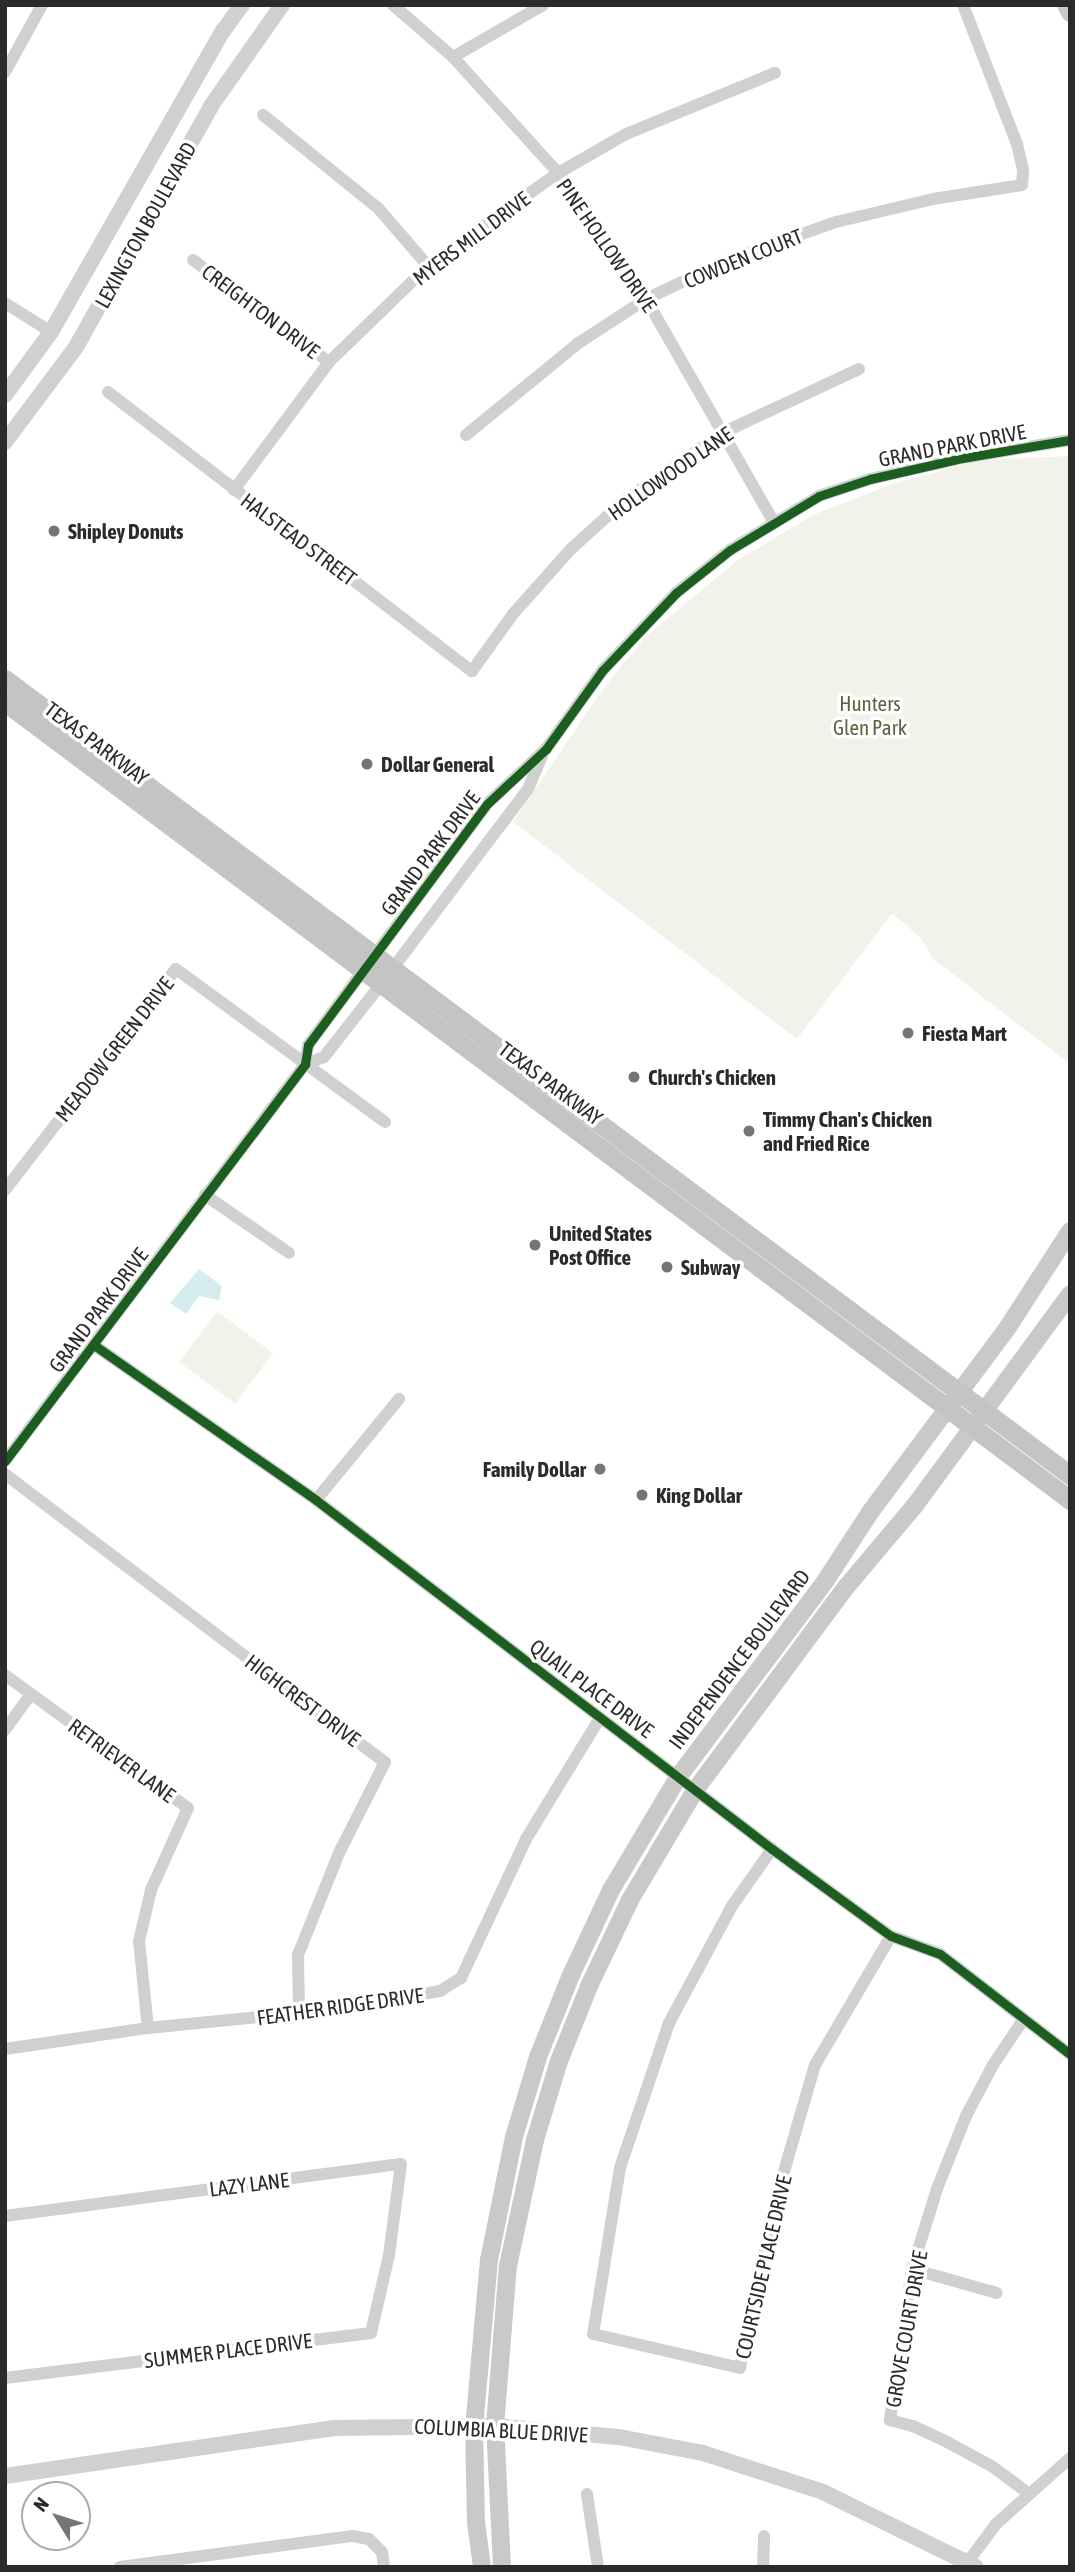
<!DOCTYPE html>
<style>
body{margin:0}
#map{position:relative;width:1075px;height:2572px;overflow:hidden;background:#fff;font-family:"Asap Condensed",sans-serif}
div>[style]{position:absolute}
.green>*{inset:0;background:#f1f3ea}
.water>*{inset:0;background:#d6edf0}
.minor>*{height:12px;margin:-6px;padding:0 6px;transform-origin:6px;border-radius:6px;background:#d0d0d0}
.tertiary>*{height:16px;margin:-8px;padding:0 8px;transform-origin:8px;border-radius:8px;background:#d0d0d0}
.secondary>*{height:18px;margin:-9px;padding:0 9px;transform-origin:9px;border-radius:9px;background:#c9c9c9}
.primary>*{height:19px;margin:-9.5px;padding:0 9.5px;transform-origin:9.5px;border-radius:9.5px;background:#c4c4c4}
.cycleway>*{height:9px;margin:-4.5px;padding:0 4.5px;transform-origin:4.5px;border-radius:4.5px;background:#1b5e20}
.dots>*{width:19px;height:19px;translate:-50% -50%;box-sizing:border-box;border:4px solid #fff;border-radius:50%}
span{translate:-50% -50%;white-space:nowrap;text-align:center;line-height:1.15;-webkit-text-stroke:7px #fff;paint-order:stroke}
.street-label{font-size:21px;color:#2b2b2b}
.poi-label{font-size:21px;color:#2b2b2b;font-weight:700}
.left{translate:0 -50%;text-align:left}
.right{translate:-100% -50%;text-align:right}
.park-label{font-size:21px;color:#5a653b}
.frame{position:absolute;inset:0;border:7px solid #2b2b2b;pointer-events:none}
.north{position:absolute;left:21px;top:2481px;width:70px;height:70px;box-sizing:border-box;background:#fff;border:2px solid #aaa;border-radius:50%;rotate:308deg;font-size:19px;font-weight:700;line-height:28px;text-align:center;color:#2b2b2b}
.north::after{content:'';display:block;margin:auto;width:24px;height:32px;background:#757575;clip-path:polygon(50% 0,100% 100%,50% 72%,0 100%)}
</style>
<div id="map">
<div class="green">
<div style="clip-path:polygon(1070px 456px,1070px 1064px,933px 959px,921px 938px,892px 913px,797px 1039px,513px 822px,600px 693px,644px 638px,738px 560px,815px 514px,890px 485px,980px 460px)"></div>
<div style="clip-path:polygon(217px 1311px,273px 1353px,235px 1404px,179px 1362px)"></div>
</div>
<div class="water">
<div style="clip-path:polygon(199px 1269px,222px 1286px,219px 1300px,199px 1296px,186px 1314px,170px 1303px)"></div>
</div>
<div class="minor">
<div style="left:393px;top:5px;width:79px;rotate:40.9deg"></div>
<div style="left:453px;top:57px;width:156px;rotate:47.8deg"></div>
<div style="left:558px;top:173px;width:154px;rotate:55.1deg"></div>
<div style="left:646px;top:299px;width:256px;rotate:60.2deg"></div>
<div style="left:453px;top:57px;width:104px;rotate:-30deg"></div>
<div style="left:5px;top:72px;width:77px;rotate:-61.1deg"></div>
<div style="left:263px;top:115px;width:148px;rotate:39deg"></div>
<div style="left:378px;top:208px;width:77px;rotate:49.2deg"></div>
<div style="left:193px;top:260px;width:170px;rotate:36.9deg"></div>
<div style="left:5px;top:303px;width:54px;rotate:32.2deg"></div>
<div style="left:108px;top:392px;width:459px;rotate:37.5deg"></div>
<div style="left:472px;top:671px;width:70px;rotate:-54.3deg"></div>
<div style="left:513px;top:614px;width:87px;rotate:-48.3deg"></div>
<div style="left:571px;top:549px;width:73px;rotate:-42.2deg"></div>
<div style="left:625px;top:500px;width:120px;rotate:-34.5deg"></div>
<div style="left:724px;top:432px;width:149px;rotate:-25deg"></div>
<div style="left:466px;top:435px;width:144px;rotate:-39.3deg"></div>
<div style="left:577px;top:344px;width:82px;rotate:-33.1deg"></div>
<div style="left:646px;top:299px;width:86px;rotate:-25.4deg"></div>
<div style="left:724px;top:262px;width:119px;rotate:-19.7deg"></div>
<div style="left:836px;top:222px;width:100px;rotate:-13.3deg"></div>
<div style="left:933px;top:199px;width:90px;rotate:-8.9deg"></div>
<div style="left:1022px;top:185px;width:15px;rotate:-86deg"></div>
<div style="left:1023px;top:170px;width:27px;rotate:-103deg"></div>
<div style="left:1017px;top:144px;width:149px;rotate:-111.2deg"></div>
<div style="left:234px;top:490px;width:159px;rotate:-53.4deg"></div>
<div style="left:329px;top:362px;width:138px;rotate:-44.1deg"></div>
<div style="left:428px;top:266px;width:160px;rotate:-35.6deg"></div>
<div style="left:558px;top:173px;width:78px;rotate:-29.8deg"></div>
<div style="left:626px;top:134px;width:161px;rotate:-22.3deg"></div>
<div style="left:305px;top:1064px;width:20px;rotate:-20deg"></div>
<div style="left:324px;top:1057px;width:93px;rotate:-52deg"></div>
<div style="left:381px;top:984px;width:244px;rotate:-53deg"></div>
<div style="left:528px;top:789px;width:38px;rotate:-67deg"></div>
<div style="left:5px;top:1190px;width:279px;rotate:-52.3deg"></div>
<div style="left:176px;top:969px;width:259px;rotate:36.2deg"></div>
<div style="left:205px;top:1195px;width:102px;rotate:34.6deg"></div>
<div style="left:94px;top:1345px;width:271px;rotate:34.9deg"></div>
<div style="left:316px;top:1500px;width:574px;rotate:37.43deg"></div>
<div style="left:772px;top:1849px;width:147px;rotate:36.2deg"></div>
<div style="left:891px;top:1936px;width:52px;rotate:20.2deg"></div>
<div style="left:940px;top:1954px;width:164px;rotate:37.6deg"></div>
<div style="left:5px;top:1461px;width:498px;rotate:-52.9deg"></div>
<div style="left:305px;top:1064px;width:19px;rotate:-81deg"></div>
<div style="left:308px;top:1045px;width:300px;rotate:-53.4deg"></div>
<div style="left:487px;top:804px;width:81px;rotate:-43deg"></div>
<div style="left:546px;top:749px;width:96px;rotate:-54.3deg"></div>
<div style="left:602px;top:671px;width:108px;rotate:-46.5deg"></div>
<div style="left:676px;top:593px;width:69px;rotate:-38.5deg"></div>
<div style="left:730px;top:550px;width:104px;rotate:-31.2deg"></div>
<div style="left:819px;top:496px;width:54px;rotate:-18.4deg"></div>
<div style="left:870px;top:479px;width:94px;rotate:-12.9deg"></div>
<div style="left:962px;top:458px;width:109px;rotate:-9.5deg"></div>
<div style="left:5px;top:1474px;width:477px;rotate:37.2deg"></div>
<div style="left:385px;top:1762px;width:102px;rotate:116.8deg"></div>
<div style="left:339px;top:1853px;width:110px;rotate:111.9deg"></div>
<div style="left:298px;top:1955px;width:59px;rotate:89deg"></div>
<div style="left:316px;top:1500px;width:131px;rotate:-50.6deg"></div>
<div style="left:5px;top:1675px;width:226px;rotate:36deg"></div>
<div style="left:188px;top:1808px;width:90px;rotate:114.3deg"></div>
<div style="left:151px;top:1890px;width:52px;rotate:103.2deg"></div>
<div style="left:139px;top:1941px;width:87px;rotate:84.1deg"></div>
<div style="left:5px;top:1730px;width:44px;rotate:-54.2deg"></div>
<div style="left:772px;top:1849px;width:70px;rotate:125.1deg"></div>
<div style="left:732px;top:1906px;width:133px;rotate:118.3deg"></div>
<div style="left:669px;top:2023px;width:153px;rotate:108.7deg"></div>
<div style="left:620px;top:2168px;width:168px;rotate:99.2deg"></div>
<div style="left:593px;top:2334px;width:151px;rotate:13deg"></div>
<div style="left:740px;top:2368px;width:173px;rotate:-78deg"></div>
<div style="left:776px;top:2199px;width:140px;rotate:-73.8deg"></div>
<div style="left:815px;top:2065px;width:150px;rotate:-59.5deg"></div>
<div style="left:1023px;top:2020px;width:54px;rotate:123.7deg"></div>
<div style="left:993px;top:2065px;width:58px;rotate:117.9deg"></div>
<div style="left:966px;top:2116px;width:79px;rotate:111.7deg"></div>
<div style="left:937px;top:2189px;width:84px;rotate:107.4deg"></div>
<div style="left:912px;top:2269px;width:153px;rotate:98.3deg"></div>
<div style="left:890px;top:2420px;width:24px;rotate:15deg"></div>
<div style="left:913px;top:2426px;width:38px;rotate:25deg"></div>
<div style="left:947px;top:2442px;width:52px;rotate:28.5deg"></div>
<div style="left:993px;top:2467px;width:44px;rotate:36.6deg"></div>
<div style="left:5px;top:2049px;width:145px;rotate:-8.4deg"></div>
<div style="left:148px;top:2028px;width:201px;rotate:-5.7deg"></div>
<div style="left:348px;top:2008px;width:94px;rotate:-10.5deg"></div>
<div style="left:440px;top:1991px;width:25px;rotate:-32deg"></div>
<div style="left:461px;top:1978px;width:153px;rotate:-64.9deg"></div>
<div style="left:526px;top:1839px;width:142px;rotate:-58.6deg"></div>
<div style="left:5px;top:2216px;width:399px;rotate:-7.5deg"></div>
<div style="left:401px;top:2164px;width:92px;rotate:97.5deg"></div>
<div style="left:389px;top:2255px;width:80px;rotate:103deg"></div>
<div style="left:371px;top:2333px;width:369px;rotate:173deg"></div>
<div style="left:912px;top:2269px;width:88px;rotate:15.8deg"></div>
<div style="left:587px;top:2494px;width:74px;rotate:81.4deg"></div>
<div style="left:120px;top:2567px;width:235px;rotate:-7.6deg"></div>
<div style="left:353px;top:2536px;width:16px;rotate:11deg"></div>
<div style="left:369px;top:2539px;width:18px;rotate:45deg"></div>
<div style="left:382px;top:2552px;width:15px;rotate:82deg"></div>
<div style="left:763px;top:2567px;width:31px;rotate:-88deg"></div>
<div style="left:964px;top:2567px;width:54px;rotate:-53.3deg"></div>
<div style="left:996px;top:2524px;width:99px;rotate:-41.7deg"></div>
</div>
<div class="tertiary">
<div style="left:5px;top:395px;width:78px;rotate:-53.9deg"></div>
<div style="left:51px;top:332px;width:347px;rotate:-60.3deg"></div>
<div style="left:223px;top:31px;width:32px;rotate:-54deg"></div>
<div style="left:5px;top:442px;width:119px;rotate:-53.2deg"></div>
<div style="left:76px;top:347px;width:276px;rotate:-60.7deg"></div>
<div style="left:211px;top:106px;width:123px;rotate:-54.9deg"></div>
<div style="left:5px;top:2476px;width:331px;rotate:-8.3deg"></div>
<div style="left:333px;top:2428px;width:162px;rotate:-0.7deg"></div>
<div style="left:495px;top:2426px;width:124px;rotate:5.1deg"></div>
<div style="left:619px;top:2437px;width:86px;rotate:10.8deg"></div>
<div style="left:703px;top:2453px;width:126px;rotate:18deg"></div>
<div style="left:823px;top:2492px;width:170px;rotate:26.1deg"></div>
</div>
<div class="secondary">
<div style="left:1066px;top:5px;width:9px;rotate:63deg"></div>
<div style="left:482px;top:2567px;width:45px;rotate:-97.6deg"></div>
<div style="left:476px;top:2522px;width:94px;rotate:-91.2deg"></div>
<div style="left:474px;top:2428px;width:169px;rotate:-84.9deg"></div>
<div style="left:489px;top:2260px;width:126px;rotate:-78.5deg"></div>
<div style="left:514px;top:2137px;width:84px;rotate:-73.3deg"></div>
<div style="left:538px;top:2057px;width:88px;rotate:-68.1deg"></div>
<div style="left:571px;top:1975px;width:94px;rotate:-64.8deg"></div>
<div style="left:611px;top:1890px;width:133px;rotate:-59.2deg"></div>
<div style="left:679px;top:1776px;width:245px;rotate:-53.1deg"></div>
<div style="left:826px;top:1580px;width:82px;rotate:-56.9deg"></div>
<div style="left:871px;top:1511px;width:229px;rotate:-53.3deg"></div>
<div style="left:1008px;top:1327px;width:114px;rotate:-57.1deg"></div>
<div style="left:502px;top:2567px;width:141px;rotate:-92.8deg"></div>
<div style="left:495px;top:2426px;width:161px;rotate:-85.4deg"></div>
<div style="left:508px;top:2266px;width:129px;rotate:-77.9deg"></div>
<div style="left:535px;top:2140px;width:83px;rotate:-73.1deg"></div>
<div style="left:559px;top:2061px;width:83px;rotate:-68.1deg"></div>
<div style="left:590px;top:1984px;width:93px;rotate:-64.5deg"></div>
<div style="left:630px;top:1900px;width:129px;rotate:-59.3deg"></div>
<div style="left:696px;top:1789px;width:253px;rotate:-53.4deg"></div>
<div style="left:847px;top:1586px;width:107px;rotate:-49.9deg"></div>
<div style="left:916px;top:1504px;width:260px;rotate:-53.7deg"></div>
</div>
<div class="primary">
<div style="left:5px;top:679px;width:1330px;rotate:36.78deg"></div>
<div style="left:5px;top:702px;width:1331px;rotate:36.84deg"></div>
</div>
<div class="cycleway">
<div style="left:94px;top:1345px;width:271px;rotate:34.9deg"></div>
<div style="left:316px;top:1500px;width:574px;rotate:37.43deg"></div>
<div style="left:772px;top:1849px;width:147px;rotate:36.2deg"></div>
<div style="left:891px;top:1936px;width:52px;rotate:20.2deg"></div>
<div style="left:940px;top:1954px;width:164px;rotate:37.6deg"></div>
<div style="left:5px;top:1461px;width:498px;rotate:-52.9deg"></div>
<div style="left:305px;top:1064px;width:19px;rotate:-81deg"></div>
<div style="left:308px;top:1045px;width:300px;rotate:-53.4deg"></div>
<div style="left:487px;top:804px;width:81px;rotate:-43deg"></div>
<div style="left:546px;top:749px;width:96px;rotate:-54.3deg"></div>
<div style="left:602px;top:671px;width:108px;rotate:-46.5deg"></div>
<div style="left:676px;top:593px;width:69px;rotate:-38.5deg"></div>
<div style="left:730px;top:550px;width:104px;rotate:-31.2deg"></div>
<div style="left:819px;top:496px;width:54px;rotate:-18.4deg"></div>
<div style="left:870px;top:479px;width:94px;rotate:-12.9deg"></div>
<div style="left:962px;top:458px;width:109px;rotate:-9.5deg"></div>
</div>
<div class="dots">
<div style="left:54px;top:531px;background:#757575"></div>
<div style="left:367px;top:764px;background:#757575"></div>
<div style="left:908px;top:1033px;background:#757575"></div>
<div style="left:634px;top:1077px;background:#757575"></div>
<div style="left:749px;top:1131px;background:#757575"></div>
<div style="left:535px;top:1245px;background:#757575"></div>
<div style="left:667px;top:1267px;background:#757575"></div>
<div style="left:600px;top:1469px;background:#757575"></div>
<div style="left:642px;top:1495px;background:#757575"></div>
</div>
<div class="street-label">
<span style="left:145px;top:225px;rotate:-61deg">LEXINGTON BOULEVARD</span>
<span style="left:471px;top:238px;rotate:-37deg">MYERS MILL DRIVE</span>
<span style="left:607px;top:245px;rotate:55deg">PINE HOLLOW DRIVE</span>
<span style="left:743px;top:258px;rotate:-22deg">COWDEN COURT</span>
<span style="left:261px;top:311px;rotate:37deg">CREIGHTON DRIVE</span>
<span style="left:952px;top:445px;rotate:-11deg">GRAND PARK DRIVE</span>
<span style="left:670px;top:473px;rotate:-35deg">HOLLOWOOD LANE</span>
<span style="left:299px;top:539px;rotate:37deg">HALSTEAD STREET</span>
<span style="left:97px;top:743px;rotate:37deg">TEXAS PARKWAY</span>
<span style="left:430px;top:853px;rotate:-53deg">GRAND PARK DRIVE</span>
<span style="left:114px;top:1049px;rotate:-52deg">MEADOW GREEN DRIVE</span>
<span style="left:551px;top:1083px;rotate:37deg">TEXAS PARKWAY</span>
<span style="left:98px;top:1310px;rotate:-53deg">GRAND PARK DRIVE</span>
<span style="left:739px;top:1659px;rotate:-53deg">INDEPENDENCE BOULEVARD</span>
<span style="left:592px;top:1688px;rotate:37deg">QUAIL PLACE DRIVE</span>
<span style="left:303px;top:1700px;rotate:37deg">HIGHCREST DRIVE</span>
<span style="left:122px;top:1760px;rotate:36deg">RETRIEVER LANE</span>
<span style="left:340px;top:2006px;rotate:-8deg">FEATHER RIDGE DRIVE</span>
<span style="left:249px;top:2184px;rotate:-7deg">LAZY LANE</span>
<span style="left:763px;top:2267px;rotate:-77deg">COURTSIDE PLACE DRIVE</span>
<span style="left:906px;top:2329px;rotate:-80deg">GROVE COURT DRIVE</span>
<span style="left:228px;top:2350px;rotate:-7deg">SUMMER PLACE DRIVE</span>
<span style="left:501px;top:2430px;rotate:3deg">COLUMBIA BLUE DRIVE</span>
</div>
<div class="poi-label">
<span class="left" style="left:68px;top:531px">Shipley Donuts</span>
<span class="left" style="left:381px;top:764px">Dollar General</span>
<span class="left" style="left:922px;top:1033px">Fiesta Mart</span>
<span class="left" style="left:648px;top:1077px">Church's Chicken</span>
<span class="left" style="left:763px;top:1131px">Timmy Chan's Chicken<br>and Fried Rice</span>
<span class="left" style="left:549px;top:1245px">United States<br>Post Office</span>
<span class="left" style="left:681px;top:1267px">Subway</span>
<span class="right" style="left:586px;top:1469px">Family Dollar</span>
<span class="left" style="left:656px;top:1495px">King Dollar</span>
</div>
<div class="park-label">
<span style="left:870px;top:715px">Hunters<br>Glen Park</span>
</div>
<div class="frame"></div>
<div class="north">N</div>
</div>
